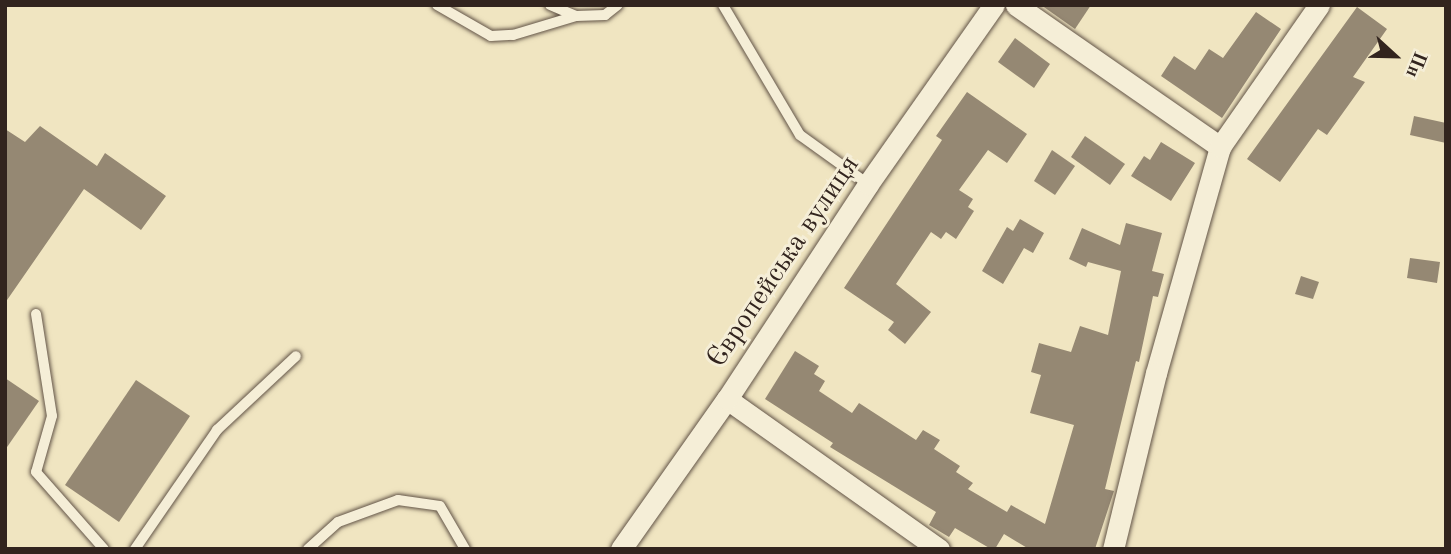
<!DOCTYPE html>
<meta charset="utf-8">
<style>
body{margin:0}
#map{position:relative;width:1451px;height:554px;overflow:hidden;background:#f0e5c1;font-family:"Old Standard TT",serif}
div>[style]{position:absolute}
.building>*{inset:0;background:#958873}
.roads{filter:drop-shadow(0 0 2px #625447) drop-shadow(0 0 2px #625447)}
.service>*{height:10px;margin:-5px;padding:0 5px;transform-origin:5px;border-radius:5px;background:#f5eed7}
.minor>*{height:21px;margin:-10.5px;padding:0 10.5px;transform-origin:10.5px;border-radius:10.5px;background:#f5eed7}
span{translate:-50% -50%;white-space:nowrap;text-align:center;line-height:1.15;-webkit-text-stroke:6px #f5eed7;paint-order:stroke}
.street-label{font-size:28px;color:#32241e}
.frame{position:absolute;inset:0;border:7px solid #32241e;pointer-events:none}
.north{position:absolute;left:1360px;top:21px;width:70px;height:70px;-webkit-text-stroke:5px #f5eed7;paint-order:stroke;rotate:112deg;font-size:19px;font-weight:700;line-height:28px;text-align:center;color:#32241e}
.north::after{content:'';display:block;margin:auto;width:24px;height:32px;background:#32241e;clip-path:polygon(50% 0,100% 100%,50% 72%,0 100%)}
</style>
<div id="map">
<div class="building">
<div style="clip-path:polygon(1041px 5px,1091px 5px,1075px 29px)"></div>
<div style="clip-path:polygon(1357px 7px,1387px 29px,1353px 77px,1365px 82px,1327px 135px,1318px 129px,1280px 182px,1247px 159px)"></div>
<div style="clip-path:polygon(1256px 12px,1281px 29px,1222px 118px,1161px 76px,1174px 56px,1195px 70px,1209px 49px,1223px 58px)"></div>
<div style="clip-path:polygon(1015px 38px,1050px 64px,1034px 88px,998px 62px)"></div>
<div style="clip-path:polygon(967px 92px,1027px 134px,1007px 163px,988px 150px,959px 190px,973px 199px,968px 207px,974px 211px,956px 239px,946px 232px,941px 239px,931px 232px,896px 284px,931px 312px,905px 344px,888px 330px,894px 322px,844px 288px,942px 140px,936px 136px)"></div>
<div style="clip-path:polygon(1414px 116px,1446px 123px,1446px 143px,1410px 135px)"></div>
<div style="clip-path:polygon(40px 126px,97px 166px,105px 153px,166px 196px,141px 230px,84px 189px,5px 303px,5px 129px,25px 142px)"></div>
<div style="clip-path:polygon(1085px 136px,1125px 164px,1110px 185px,1071px 157px)"></div>
<div style="clip-path:polygon(1161px 142px,1195px 163px,1171px 201px,1131px 176px,1144px 156px,1150px 160px)"></div>
<div style="clip-path:polygon(1052px 150px,1075px 166px,1055px 195px,1034px 181px)"></div>
<div style="clip-path:polygon(1020px 219px,1044px 233px,1033px 253px,1024px 248px,1003px 284px,982px 271px,1007px 227px,1013px 231px)"></div>
<div style="clip-path:polygon(1126px 223px,1162px 233px,1152px 271px,1164px 274px,1158px 297px,1153px 296px,1139px 362px,1136px 361px,1105px 489px,1114px 491px,1095px 549px,1029px 549px,1004px 534px,995px 549px,991px 549px,955px 528px,949px 537px,929px 525px,936px 512px,830px 447px,833px 443px,765px 399px,795px 351px,819px 366px,814px 374px,825px 381px,819px 391px,852px 413px,859px 403px,916px 440px,923px 430px,940px 440px,934px 449px,960px 466px,956px 472px,973px 483px,968px 489px,1007px 512px,1011px 505px,1045px 524px,1074px 425px,1030px 413px,1041px 375px,1031px 372px,1039px 343px,1071px 352px,1080px 326px,1108px 335px,1121px 271px,1088px 262px,1086px 267px,1069px 259px,1082px 228px,1120px 245px)"></div>
<div style="clip-path:polygon(1410px 258px,1440px 262px,1437px 283px,1407px 278px)"></div>
<div style="clip-path:polygon(1301px 276px,1319px 282px,1313px 299px,1295px 294px)"></div>
<div style="clip-path:polygon(5px 378px,39px 401px,5px 450px)"></div>
<div style="clip-path:polygon(136px 380px,190px 416px,119px 522px,65px 485px)"></div>
</div>
<div class="roads">
<div class="service">
<div style="left:437px;top:5px;width:62px;rotate:29.9deg"></div>
<div style="left:491px;top:36px;width:22px;rotate:-3deg"></div>
<div style="left:513px;top:35px;width:66px;rotate:-16.8deg"></div>
<div style="left:550px;top:5px;width:28px;rotate:23deg"></div>
<div style="left:576px;top:16px;width:29px;rotate:-2deg"></div>
<div style="left:605px;top:15px;width:16px;rotate:-38deg"></div>
<div style="left:723px;top:5px;width:151px;rotate:59.4deg"></div>
<div style="left:800px;top:135px;width:84px;rotate:35.8deg"></div>
<div style="left:36px;top:314px;width:103px;rotate:81.1deg"></div>
<div style="left:52px;top:416px;width:58px;rotate:105.9deg"></div>
<div style="left:36px;top:472px;width:103px;rotate:48.6deg"></div>
<div style="left:135px;top:549px;width:145px;rotate:-55.4deg"></div>
<div style="left:217px;top:430px;width:108px;rotate:-43.1deg"></div>
<div style="left:308px;top:549px;width:40px;rotate:-42deg"></div>
<div style="left:338px;top:522px;width:64px;rotate:-20.1deg"></div>
<div style="left:398px;top:500px;width:42px;rotate:8.1deg"></div>
<div style="left:440px;top:506px;width:50px;rotate:59.8deg"></div>
</div>
<div class="minor">
<div style="left:1016px;top:5px;width:249px;rotate:34.8deg"></div>
<div style="left:1220px;top:147px;width:235px;rotate:105.8deg"></div>
<div style="left:1156px;top:373px;width:181px;rotate:103.7deg"></div>
<div style="left:1220px;top:147px;width:173px;rotate:-55.1deg"></div>
<div style="left:727px;top:399px;width:260px;rotate:35.3deg"></div>
<div style="left:621px;top:549px;width:184px;rotate:-54.8deg"></div>
<div style="left:727px;top:399px;width:257px;rotate:-56.7deg"></div>
<div style="left:868px;top:184px;width:219px;rotate:-54.9deg"></div>
</div>
</div>
<div class="street-label">
<span style="left:784px;top:262px;rotate:-56deg">Європейська вулиця</span>
</div>
<div class="frame"></div>
<div class="north">Пн</div>
</div>
